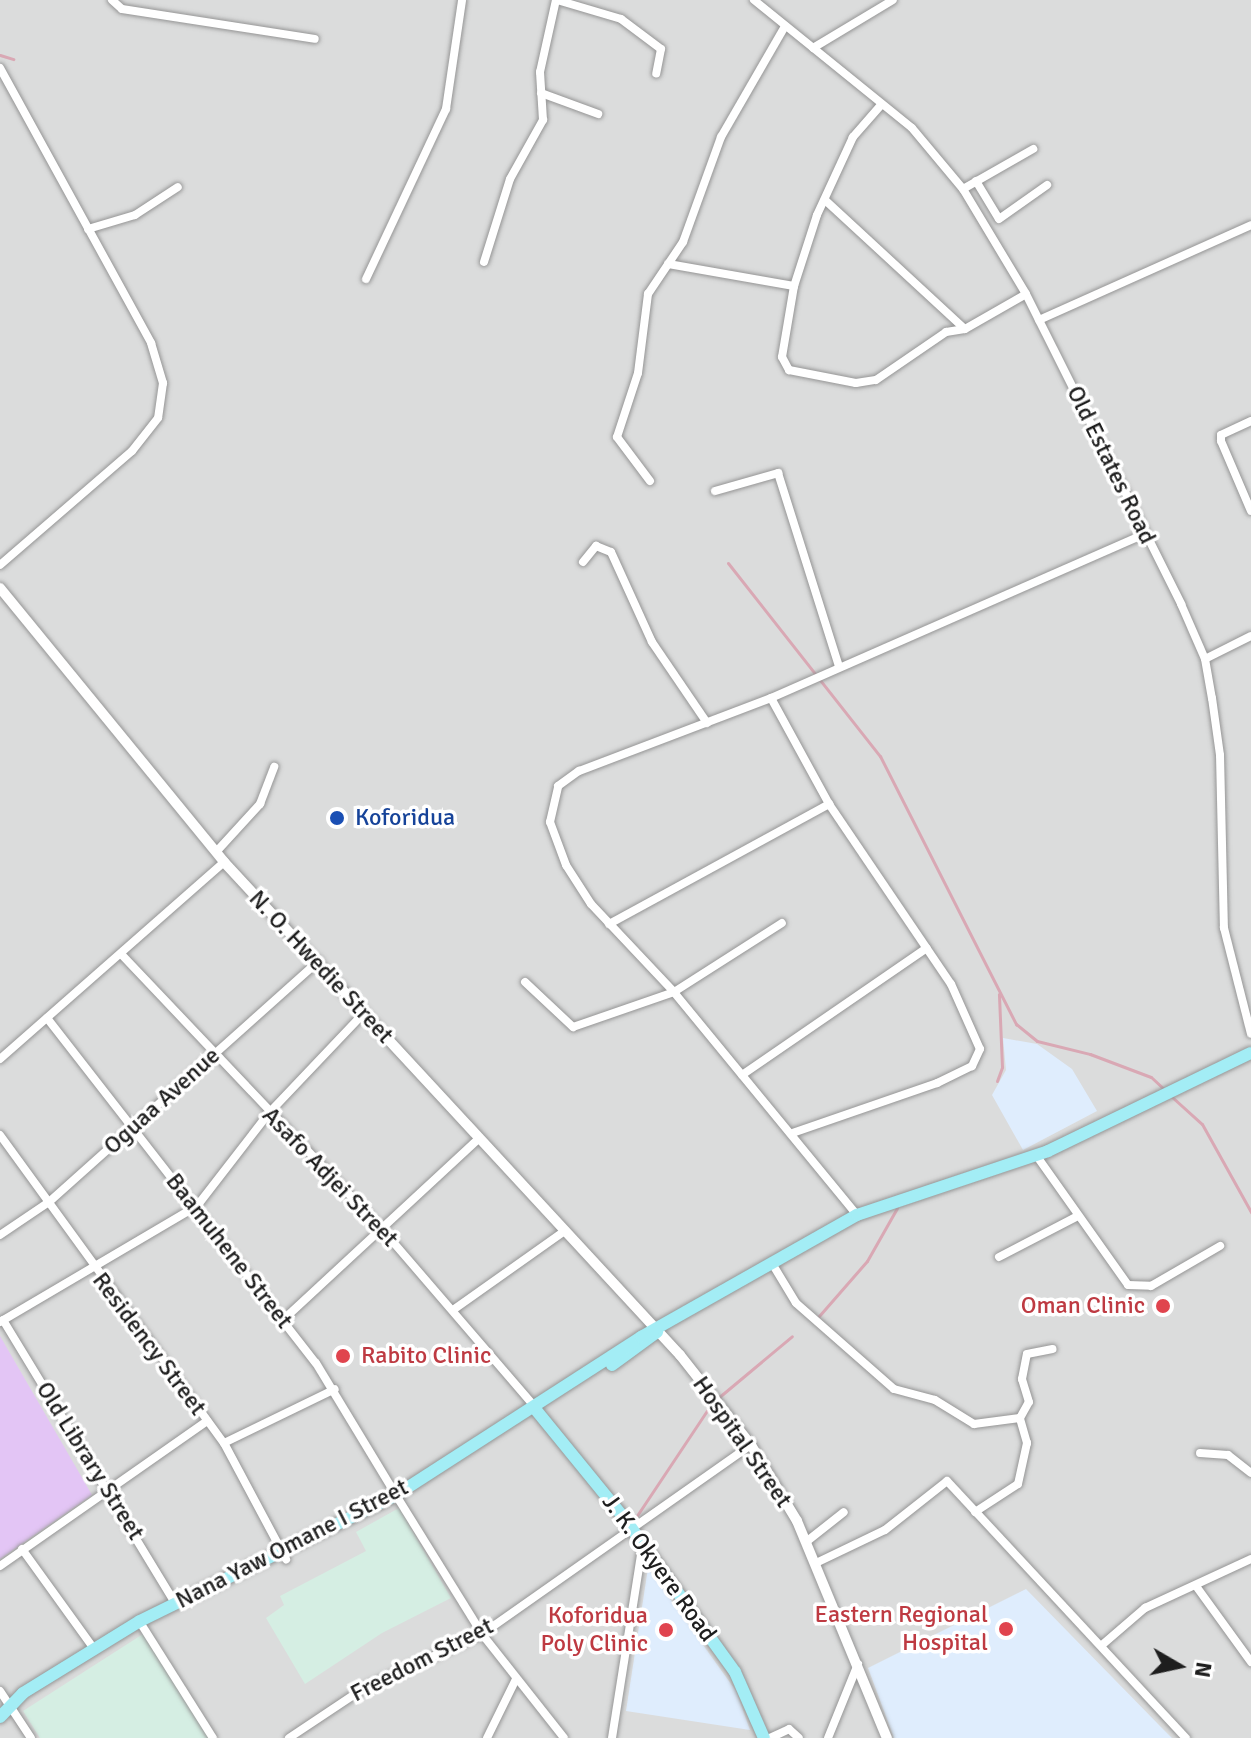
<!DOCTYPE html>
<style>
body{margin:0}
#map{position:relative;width:1251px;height:1738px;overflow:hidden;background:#e5ecee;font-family:Signika,sans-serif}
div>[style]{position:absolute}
.residential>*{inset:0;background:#dbdcdc}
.commercial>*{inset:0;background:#d5eee3}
.education>*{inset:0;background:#dfedfd}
.park>*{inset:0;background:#e3c5f5}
.stream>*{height:3px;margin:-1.5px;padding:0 1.5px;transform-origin:1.5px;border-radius:1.5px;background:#d9a8b4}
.roads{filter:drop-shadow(0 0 2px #959595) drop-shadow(0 0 2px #959595)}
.minor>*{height:8px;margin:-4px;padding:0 4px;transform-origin:4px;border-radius:4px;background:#fff}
.tertiary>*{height:10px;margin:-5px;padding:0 5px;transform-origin:5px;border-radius:5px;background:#fff}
.primary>*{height:12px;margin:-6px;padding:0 6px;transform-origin:6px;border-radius:6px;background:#a3edf5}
.dots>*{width:22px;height:22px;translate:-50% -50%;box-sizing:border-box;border:4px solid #fff;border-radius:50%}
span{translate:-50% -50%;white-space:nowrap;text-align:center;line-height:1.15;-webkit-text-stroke:7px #fff;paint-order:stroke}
.street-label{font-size:24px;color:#1e1e1e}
.transit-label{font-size:24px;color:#164399}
.left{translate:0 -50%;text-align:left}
.health-label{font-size:24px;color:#be3a42}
.right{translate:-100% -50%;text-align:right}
.north{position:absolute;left:1139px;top:1626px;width:80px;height:80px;-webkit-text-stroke:6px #fff;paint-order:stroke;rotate:99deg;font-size:22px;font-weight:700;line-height:32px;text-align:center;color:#1e1e1e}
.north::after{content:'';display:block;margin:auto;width:28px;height:36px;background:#1e1e1e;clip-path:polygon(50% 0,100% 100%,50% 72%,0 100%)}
</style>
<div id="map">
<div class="residential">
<div style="clip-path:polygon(0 0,1251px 0,1251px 1738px,0 1738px)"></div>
</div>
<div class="commercial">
<div style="clip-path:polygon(399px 1508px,451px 1598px,382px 1633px,305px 1684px,266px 1618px,284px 1605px,280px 1596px,366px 1551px,356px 1532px)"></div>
<div style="clip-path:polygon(143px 1634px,210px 1738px,40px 1738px,23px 1711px)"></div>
</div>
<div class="education">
<div style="clip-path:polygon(1003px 1038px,1037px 1044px,1072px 1069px,1097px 1111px,1023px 1150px,992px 1095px,1006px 1070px)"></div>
<div style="clip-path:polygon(648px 1568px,736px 1691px,750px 1730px,626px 1711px)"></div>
<div style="clip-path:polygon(1026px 1589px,1158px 1724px,1172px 1738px,894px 1738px,868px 1668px)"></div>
</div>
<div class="park">
<div style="clip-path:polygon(0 1336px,92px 1495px,0 1559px)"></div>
</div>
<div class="stream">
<div style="left:0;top:55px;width:14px;rotate:17deg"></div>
<div style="left:728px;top:563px;width:246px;rotate:51.8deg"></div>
<div style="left:880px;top:756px;width:301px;rotate:63.1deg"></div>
<div style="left:1016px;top:1024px;width:27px;rotate:39deg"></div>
<div style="left:1037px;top:1041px;width:55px;rotate:13.8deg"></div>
<div style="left:1090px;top:1054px;width:65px;rotate:20.7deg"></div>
<div style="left:1151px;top:1077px;width:18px;rotate:43deg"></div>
<div style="left:997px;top:1081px;width:15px;rotate:-70deg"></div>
<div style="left:1002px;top:1067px;width:73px;rotate:-92.4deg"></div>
<div style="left:1172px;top:1097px;width:40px;rotate:42deg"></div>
<div style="left:1202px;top:1124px;width:101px;rotate:60.9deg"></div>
<div style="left:819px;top:1316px;width:73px;rotate:-48.9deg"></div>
<div style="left:867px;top:1261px;width:61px;rotate:-60.5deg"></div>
<div style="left:636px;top:1517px;width:137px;rotate:-56.3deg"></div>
<div style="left:712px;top:1403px;width:104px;rotate:-39.9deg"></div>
</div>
<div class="roads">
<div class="minor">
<div style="left:112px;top:0;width:13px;rotate:42deg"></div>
<div style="left:122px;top:9px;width:195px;rotate:8.8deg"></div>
<div style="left:557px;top:0;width:67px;rotate:16.5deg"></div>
<div style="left:621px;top:19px;width:50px;rotate:36.9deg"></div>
<div style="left:661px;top:49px;width:25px;rotate:101deg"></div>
<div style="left:754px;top:0;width:203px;rotate:39deg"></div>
<div style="left:912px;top:128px;width:80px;rotate:50.1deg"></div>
<div style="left:963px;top:189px;width:122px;rotate:59deg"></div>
<div style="left:1026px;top:294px;width:347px;rotate:63.4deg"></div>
<div style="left:1181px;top:604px;width:60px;rotate:66.4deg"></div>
<div style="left:1205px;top:659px;width:40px;rotate:80deg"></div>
<div style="left:1212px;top:698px;width:58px;rotate:82deg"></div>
<div style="left:1220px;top:755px;width:173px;rotate:88.7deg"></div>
<div style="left:1224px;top:928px;width:109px;rotate:75.7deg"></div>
<div style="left:813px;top:48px;width:93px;rotate:-31deg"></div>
<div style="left:0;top:68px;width:314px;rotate:61.2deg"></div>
<div style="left:151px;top:343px;width:42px;rotate:73.3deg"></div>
<div style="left:163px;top:383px;width:35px;rotate:98deg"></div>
<div style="left:158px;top:418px;width:42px;rotate:128.2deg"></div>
<div style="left:132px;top:451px;width:174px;rotate:139.2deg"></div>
<div style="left:541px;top:93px;width:61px;rotate:20.2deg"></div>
<div style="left:881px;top:105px;width:43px;rotate:131.2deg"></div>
<div style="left:853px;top:137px;width:86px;rotate:114.8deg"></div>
<div style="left:817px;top:215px;width:75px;rotate:107.9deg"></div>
<div style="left:794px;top:286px;width:72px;rotate:99.6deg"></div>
<div style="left:782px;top:357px;width:15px;rotate:62deg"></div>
<div style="left:789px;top:370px;width:68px;rotate:11deg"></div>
<div style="left:856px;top:383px;width:20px;rotate:-9deg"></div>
<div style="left:876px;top:380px;width:85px;rotate:-34.4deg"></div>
<div style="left:946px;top:332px;width:19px;rotate:-9deg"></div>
<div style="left:965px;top:329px;width:70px;rotate:-29.8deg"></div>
<div style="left:976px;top:181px;width:44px;rotate:58.8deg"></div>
<div style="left:999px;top:219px;width:59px;rotate:-35.3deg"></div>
<div style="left:963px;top:189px;width:81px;rotate:-29.7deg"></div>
<div style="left:825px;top:200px;width:190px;rotate:42.7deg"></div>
<div style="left:88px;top:229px;width:49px;rotate:-16.6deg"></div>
<div style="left:135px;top:215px;width:51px;rotate:-33.1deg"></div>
<div style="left:484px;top:262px;width:87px;rotate:-72.6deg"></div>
<div style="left:510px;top:179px;width:68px;rotate:-60.8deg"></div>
<div style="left:543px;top:120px;width:48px;rotate:-93.6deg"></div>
<div style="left:540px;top:72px;width:74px;rotate:-77.5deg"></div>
<div style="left:668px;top:264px;width:128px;rotate:9.9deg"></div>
<div style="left:366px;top:279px;width:188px;rotate:-64.8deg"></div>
<div style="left:446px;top:109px;width:110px;rotate:-81.6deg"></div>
<div style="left:1039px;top:320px;width:232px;rotate:-24.1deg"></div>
<div style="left:1251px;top:421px;width:33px;rotate:155deg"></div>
<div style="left:1221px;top:435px;width:6px;rotate:90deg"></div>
<div style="left:1221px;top:441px;width:76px;rotate:66.8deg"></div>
<div style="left:650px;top:481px;width:55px;rotate:-126.9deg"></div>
<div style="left:617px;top:437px;width:67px;rotate:-71.8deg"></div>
<div style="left:638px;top:373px;width:80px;rotate:-82.8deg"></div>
<div style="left:648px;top:294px;width:63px;rotate:-56.1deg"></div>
<div style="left:683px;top:242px;width:112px;rotate:-70.1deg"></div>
<div style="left:721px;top:137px;width:128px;rotate:-60deg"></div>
<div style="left:715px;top:491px;width:66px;rotate:-15.9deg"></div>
<div style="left:778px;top:473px;width:202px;rotate:72.5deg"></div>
<div style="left:583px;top:562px;width:21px;rotate:-51deg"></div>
<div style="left:596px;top:546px;width:16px;rotate:22deg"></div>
<div style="left:611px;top:552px;width:99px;rotate:65.5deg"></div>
<div style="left:652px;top:642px;width:98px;rotate:55.8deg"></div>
<div style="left:1205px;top:659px;width:51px;rotate:-26.6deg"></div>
<div style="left:771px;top:698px;width:121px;rotate:61.3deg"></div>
<div style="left:829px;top:804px;width:217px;rotate:55.9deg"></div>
<div style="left:951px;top:984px;width:71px;rotate:66deg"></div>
<div style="left:980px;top:1049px;width:19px;rotate:115deg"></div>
<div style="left:972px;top:1066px;width:39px;rotate:154deg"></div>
<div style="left:937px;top:1083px;width:152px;rotate:160.9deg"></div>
<div style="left:217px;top:851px;width:64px;rotate:-47.5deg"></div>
<div style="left:260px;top:804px;width:40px;rotate:-69deg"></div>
<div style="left:609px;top:924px;width:251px;rotate:-28.6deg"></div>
<div style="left:122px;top:955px;width:376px;rotate:46.5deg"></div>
<div style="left:381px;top:1228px;width:233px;rotate:49.3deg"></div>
<div style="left:525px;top:982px;width:66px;rotate:43.2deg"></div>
<div style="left:573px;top:1027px;width:107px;rotate:-19.1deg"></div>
<div style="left:674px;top:992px;width:128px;rotate:-32.6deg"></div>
<div style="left:47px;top:1018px;width:437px;rotate:52.1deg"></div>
<div style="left:316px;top:1363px;width:154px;rotate:58.8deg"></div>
<div style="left:0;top:1059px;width:298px;rotate:-41.3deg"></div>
<div style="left:742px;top:1075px;width:224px;rotate:-34.5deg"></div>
<div style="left:0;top:1135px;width:381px;rotate:54deg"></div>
<div style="left:224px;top:1443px;width:132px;rotate:61.9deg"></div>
<div style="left:1036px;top:1155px;width:159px;rotate:54.7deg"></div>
<div style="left:1128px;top:1285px;width:23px;rotate:2deg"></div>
<div style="left:1151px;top:1286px;width:80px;rotate:-30.1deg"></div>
<div style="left:857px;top:1215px;width:288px;rotate:-129.4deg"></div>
<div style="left:674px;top:992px;width:121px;rotate:-133.3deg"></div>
<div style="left:591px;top:904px;width:46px;rotate:-122.7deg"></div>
<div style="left:566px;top:865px;width:46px;rotate:-110.4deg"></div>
<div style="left:550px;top:822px;width:37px;rotate:-77deg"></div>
<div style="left:558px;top:786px;width:26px;rotate:-36deg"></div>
<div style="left:579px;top:771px;width:205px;rotate:-20.8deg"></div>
<div style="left:771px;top:698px;width:408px;rotate:-23.7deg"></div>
<div style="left:0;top:1235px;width:59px;rotate:-34deg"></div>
<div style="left:49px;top:1202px;width:362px;rotate:-41.8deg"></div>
<div style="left:999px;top:1257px;width:87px;rotate:-27.5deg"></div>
<div style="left:773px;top:1265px;width:44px;rotate:58.8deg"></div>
<div style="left:796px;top:1303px;width:130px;rotate:41.3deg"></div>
<div style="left:894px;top:1389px;width:42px;rotate:15deg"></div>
<div style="left:935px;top:1400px;width:46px;rotate:31.6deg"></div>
<div style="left:974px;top:1424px;width:46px;rotate:-7.4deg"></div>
<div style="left:1020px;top:1418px;width:18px;rotate:-61deg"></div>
<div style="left:1029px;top:1402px;width:24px;rotate:-107deg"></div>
<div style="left:1022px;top:1379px;width:25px;rotate:-79deg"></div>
<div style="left:1027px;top:1354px;width:26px;rotate:-11deg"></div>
<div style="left:453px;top:1310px;width:135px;rotate:-35.3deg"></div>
<div style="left:284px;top:1319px;width:263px;rotate:-42.8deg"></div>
<div style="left:3px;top:1320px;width:331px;rotate:58.7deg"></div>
<div style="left:0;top:1322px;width:229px;rotate:-30.5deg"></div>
<div style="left:197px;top:1206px;width:116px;rotate:-52.3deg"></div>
<div style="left:268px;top:1114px;width:139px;rotate:-46.5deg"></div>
<div style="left:224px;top:1443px;width:123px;rotate:-25.9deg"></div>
<div style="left:1200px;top:1453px;width:28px;rotate:4deg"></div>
<div style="left:1228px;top:1455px;width:29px;rotate:38deg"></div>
<div style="left:399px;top:1500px;width:158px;rotate:58.2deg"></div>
<div style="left:482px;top:1634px;width:132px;rotate:51.7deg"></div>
<div style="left:975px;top:1512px;width:51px;rotate:-33.1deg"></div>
<div style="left:1018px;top:1484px;width:42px;rotate:-77.6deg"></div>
<div style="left:1027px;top:1443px;width:26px;rotate:-106deg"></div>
<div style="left:806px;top:1542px;width:48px;rotate:-38.3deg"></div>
<div style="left:22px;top:1549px;width:123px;rotate:54.2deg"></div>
<div style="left:816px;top:1563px;width:76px;rotate:-25.6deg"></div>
<div style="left:885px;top:1530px;width:79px;rotate:-38.3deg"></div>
<div style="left:947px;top:1481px;width:351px;rotate:47.1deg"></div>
<div style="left:0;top:1566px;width:253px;rotate:-35deg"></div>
<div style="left:1196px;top:1586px;width:94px;rotate:54.1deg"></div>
<div style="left:143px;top:1627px;width:131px;rotate:57.8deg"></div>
<div style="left:1102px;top:1645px;width:57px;rotate:-40.7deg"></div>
<div style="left:1145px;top:1608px;width:117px;rotate:-24.8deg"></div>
<div style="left:0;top:1691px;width:56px;rotate:56.6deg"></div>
<div style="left:289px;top:1738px;width:90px;rotate:-33.7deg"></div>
<div style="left:364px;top:1688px;width:130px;rotate:-24.6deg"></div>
<div style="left:482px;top:1634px;width:329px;rotate:-35.1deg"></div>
<div style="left:487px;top:1738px;width:66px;rotate:-63.8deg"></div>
<div style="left:612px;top:1738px;width:198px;rotate:-81deg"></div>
<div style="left:770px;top:1738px;width:21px;rotate:-25deg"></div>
<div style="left:789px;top:1729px;width:13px;rotate:42deg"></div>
<div style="left:828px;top:1738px;width:80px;rotate:-67.9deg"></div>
</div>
<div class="tertiary">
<div style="left:0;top:588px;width:354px;rotate:50.7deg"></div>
<div style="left:224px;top:862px;width:672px;rotate:47.23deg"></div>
<div style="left:680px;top:1355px;width:115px;rotate:51.7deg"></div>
<div style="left:751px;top:1445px;width:89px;rotate:58.8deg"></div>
<div style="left:797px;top:1521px;width:235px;rotate:67.5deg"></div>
</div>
<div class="primary">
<div style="left:612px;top:1365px;width:56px;rotate:-36.3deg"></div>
<div style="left:536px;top:1410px;width:141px;rotate:50.8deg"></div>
<div style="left:625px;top:1519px;width:188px;rotate:54.3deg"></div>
<div style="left:735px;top:1672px;width:72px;rotate:66.3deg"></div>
<div style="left:0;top:1717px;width:33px;rotate:-46deg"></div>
<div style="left:23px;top:1693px;width:137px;rotate:-31.6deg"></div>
<div style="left:140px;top:1621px;width:285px;rotate:-26.2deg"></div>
<div style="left:396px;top:1495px;width:292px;rotate:-32.8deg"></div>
<div style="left:641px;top:1337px;width:248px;rotate:-29.5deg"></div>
<div style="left:857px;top:1215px;width:201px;rotate:-18.5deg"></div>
<div style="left:1048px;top:1151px;width:225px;rotate:-25.8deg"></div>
</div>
</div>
<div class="dots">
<div style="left:337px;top:818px;background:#1a4fb4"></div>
<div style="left:1163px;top:1306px;background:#e0444e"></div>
<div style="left:343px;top:1356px;background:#e0444e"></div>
<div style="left:1006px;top:1629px;background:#e0444e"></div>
<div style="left:666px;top:1630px;background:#e0444e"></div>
</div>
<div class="street-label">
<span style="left:1111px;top:465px;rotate:64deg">Old Estates Road</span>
<span style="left:321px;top:967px;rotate:47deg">N. O. Hwedie Street</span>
<span style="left:162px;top:1101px;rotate:-42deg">Oguaa Avenue</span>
<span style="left:330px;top:1177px;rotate:46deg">Asafo Adjei Street</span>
<span style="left:229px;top:1251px;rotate:52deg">Baamuhene Street</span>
<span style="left:149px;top:1344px;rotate:53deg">Residency Street</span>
<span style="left:742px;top:1442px;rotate:55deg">Hospital Street</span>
<span style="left:90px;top:1461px;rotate:58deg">Old Library Street</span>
<span style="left:292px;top:1544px;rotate:-27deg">Nana Yaw Omane I Street</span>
<span style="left:659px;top:1568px;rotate:54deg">J. K. Okyere Road</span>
<span style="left:422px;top:1660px;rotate:-27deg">Freedom Street</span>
</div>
<div class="transit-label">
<span class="left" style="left:355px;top:818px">Koforidua</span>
</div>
<div class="health-label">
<span class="right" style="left:1145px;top:1306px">Oman Clinic</span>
<span class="left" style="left:361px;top:1356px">Rabito Clinic</span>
<span class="right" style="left:988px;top:1629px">Eastern Regional<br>Hospital</span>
<span class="right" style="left:648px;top:1630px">Koforidua<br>Poly Clinic</span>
</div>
<div class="north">N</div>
</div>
